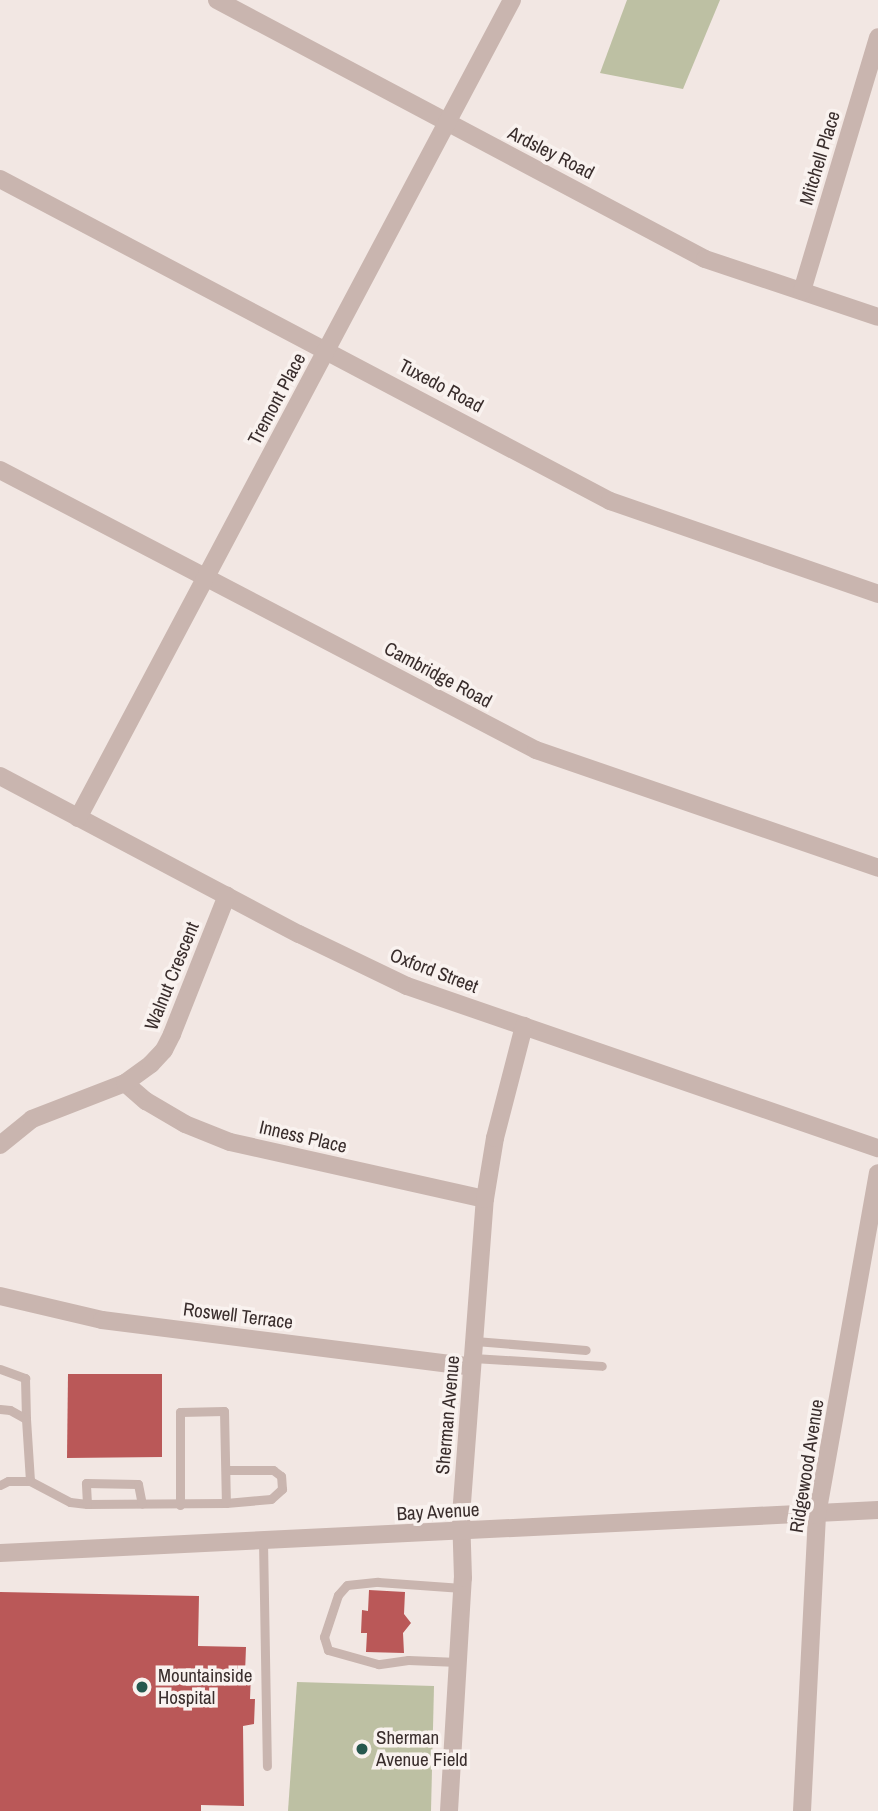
<!DOCTYPE html>
<style>
body{margin:0}
#map{position:relative;width:878px;height:1811px;overflow:hidden;background:#f2e7e3;font-family:"Archivo Narrow",sans-serif}
div>[style]{position:absolute}
.green>*{inset:0;background:#bdc0a3}
.building>*{inset:0;background:#ba5858}
.service>*{height:9px;margin:-4.5px;padding:0 4.5px;transform-origin:4.5px;border-radius:4.5px;background:#c9b5af}
.minor>*{height:18px;margin:-9px;padding:0 9px;transform-origin:9px;border-radius:9px;background:#c9b5af}
.tertiary>*{height:18px;margin:-9px;padding:0 9px;transform-origin:9px;border-radius:9px;background:#c9b5af}
.dots>*{width:19px;height:19px;translate:-50% -50%;box-sizing:border-box;border:4px solid #f9f2ef;border-radius:50%}
span{translate:-50% -50%;white-space:nowrap;text-align:center;line-height:1.15;-webkit-text-stroke:7px #f9f2ef;paint-order:stroke}
.street-label{font-size:19px;color:#392d2c}
.poi-label{font-size:19px;color:#392d2c}
.left{translate:0 -50%;text-align:left}
</style>
<div id="map">
<div class="green">
<div style="clip-path:polygon(627px 0,720px 0,683px 89px,600px 73px)"></div>
<div style="clip-path:polygon(297px 1682px,434px 1686px,431px 1811px,288px 1811px)"></div>
</div>
<div class="building">
<div style="clip-path:polygon(68px 1374px,162px 1374px,162px 1457px,67px 1458px)"></div>
<div style="clip-path:polygon(369px 1590px,405px 1592px,404px 1614px,411px 1623px,403px 1633px,404px 1653px,366px 1652px,367px 1633px,361px 1633px,362px 1610px,368px 1611px)"></div>
<div style="clip-path:polygon(0 1592px,199px 1596px,198px 1646px,246px 1647px,245px 1673px,251px 1673px,250px 1699px,255px 1699px,254px 1724px,243px 1726px,244px 1806px,201px 1805px,201px 1811px,0 1811px)"></div>
</div>
<div class="service">
<div style="left:475px;top:1341px;width:111px;rotate:4.6deg"></div>
<div style="left:473px;top:1358px;width:129px;rotate:3.5deg"></div>
<div style="left:0;top:1369px;width:27px;rotate:20deg"></div>
<div style="left:25px;top:1378px;width:41px;rotate:88.6deg"></div>
<div style="left:0;top:1409px;width:10px;rotate:6deg"></div>
<div style="left:10px;top:1410px;width:18px;rotate:29deg"></div>
<div style="left:26px;top:1419px;width:62px;rotate:86.3deg"></div>
<div style="left:0;top:1485px;width:9px;rotate:-27deg"></div>
<div style="left:8px;top:1481px;width:22px"></div>
<div style="left:30px;top:1481px;width:45px;rotate:27.7deg"></div>
<div style="left:70px;top:1502px;width:17px;rotate:7deg"></div>
<div style="left:87px;top:1504px;width:139px;rotate:-0.4deg"></div>
<div style="left:226px;top:1503px;width:45px;rotate:-5.1deg"></div>
<div style="left:271px;top:1499px;width:15px;rotate:-42deg"></div>
<div style="left:282px;top:1489px;width:13px;rotate:-94deg"></div>
<div style="left:281px;top:1476px;width:10px;rotate:-143deg"></div>
<div style="left:273px;top:1470px;width:47px;rotate:180deg"></div>
<div style="left:87px;top:1504px;width:21px;rotate:-93deg"></div>
<div style="left:86px;top:1483px;width:52px;rotate:1.1deg"></div>
<div style="left:138px;top:1484px;width:20px;rotate:79deg"></div>
<div style="left:180px;top:1505px;width:93px;rotate:-90deg"></div>
<div style="left:180px;top:1412px;width:44px;rotate:-1.3deg"></div>
<div style="left:224px;top:1411px;width:92px;rotate:88.8deg"></div>
<div style="left:263px;top:1541px;width:225px;rotate:89deg"></div>
<div style="left:458px;top:1662px;width:50px;rotate:-177.7deg"></div>
<div style="left:408px;top:1660px;width:30px;rotate:172deg"></div>
<div style="left:378px;top:1664px;width:52px;rotate:-164.4deg"></div>
<div style="left:328px;top:1650px;width:14px;rotate:-107deg"></div>
<div style="left:324px;top:1637px;width:44px;rotate:-71.6deg"></div>
<div style="left:338px;top:1595px;width:13px;rotate:-48deg"></div>
<div style="left:347px;top:1585px;width:31px;rotate:-6deg"></div>
<div style="left:378px;top:1582px;width:84px;rotate:4.1deg"></div>
</div>
<div class="minor">
<div style="left:217px;top:0;width:552px;rotate:27.96deg"></div>
<div style="left:705px;top:259px;width:182px;rotate:18.5deg"></div>
<div style="left:0;top:179px;width:690px;rotate:27.83deg"></div>
<div style="left:610px;top:501px;width:284px;rotate:19.1deg"></div>
<div style="left:802px;top:291px;width:265px;rotate:-73.3deg"></div>
<div style="left:0;top:470px;width:605px;rotate:27.58deg"></div>
<div style="left:536px;top:750px;width:362px;rotate:19deg"></div>
<div style="left:0;top:776px;width:338px;rotate:27.9deg"></div>
<div style="left:299px;top:934px;width:120px;rotate:25.7deg"></div>
<div style="left:407px;top:986px;width:498px;rotate:19deg"></div>
<div style="left:78px;top:818px;width:926px;rotate:-62.05deg"></div>
<div style="left:125px;top:1083px;width:28px;rotate:41deg"></div>
<div style="left:146px;top:1101px;width:45px;rotate:30.5deg"></div>
<div style="left:185px;top:1124px;width:48px;rotate:21.8deg"></div>
<div style="left:230px;top:1142px;width:261px;rotate:12.6deg"></div>
<div style="left:0;top:1145px;width:41px;rotate:-39.1deg"></div>
<div style="left:32px;top:1119px;width:100px;rotate:-21.2deg"></div>
<div style="left:125px;top:1083px;width:32px;rotate:-36deg"></div>
<div style="left:151px;top:1064px;width:19px;rotate:-47deg"></div>
<div style="left:164px;top:1050px;width:18px;rotate:-63deg"></div>
<div style="left:172px;top:1034px;width:149px;rotate:-68.4deg"></div>
<div style="left:0;top:1296px;width:105px;rotate:13.2deg"></div>
<div style="left:102px;top:1320px;width:373px;rotate:7.2deg"></div>
<div style="left:449px;top:1811px;width:233px;rotate:-86.6deg"></div>
<div style="left:463px;top:1578px;width:62px;rotate:-91.8deg"></div>
<div style="left:461px;top:1516px;width:318px;rotate:-85.7deg"></div>
<div style="left:485px;top:1199px;width:62px;rotate:-80.7deg"></div>
<div style="left:495px;top:1138px;width:116px;rotate:-75.5deg"></div>
</div>
<div class="tertiary">
<div style="left:0;top:1553px;width:879px;rotate:-2.8deg"></div>
<div style="left:802px;top:1811px;width:296px;rotate:-87.1deg"></div>
<div style="left:817px;top:1515px;width:347px;rotate:-79.9deg"></div>
</div>
<div class="dots">
<div style="left:142px;top:1687px;background:#26574e"></div>
<div style="left:362px;top:1749px;background:#26574e"></div>
</div>
<div class="street-label">
<span style="left:551px;top:153px;rotate:27deg">Ardsley Road</span>
<span style="left:820px;top:158px;rotate:-73deg">Mitchell Place</span>
<span style="left:441px;top:386px;rotate:28deg">Tuxedo Road</span>
<span style="left:277px;top:399px;rotate:-62deg">Tremont Place</span>
<span style="left:438px;top:675px;rotate:28deg">Cambridge Road</span>
<span style="left:434px;top:971px;rotate:21deg">Oxford Street</span>
<span style="left:172px;top:976px;rotate:-68deg">Walnut Crescent</span>
<span style="left:303px;top:1137px;rotate:13deg">Inness Place</span>
<span style="left:238px;top:1316px;rotate:7deg">Roswell Terrace</span>
<span style="left:448px;top:1415px;rotate:-85deg">Sherman Avenue</span>
<span style="left:807px;top:1466px;rotate:-81deg">Ridgewood Avenue</span>
<span style="left:438px;top:1512px;rotate:-3deg">Bay Avenue</span>
</div>
<div class="poi-label">
<span class="left" style="left:158px;top:1687px">Mountainside<br>Hospital</span>
<span class="left" style="left:376px;top:1749px">Sherman<br>Avenue Field</span>
</div>
</div>
